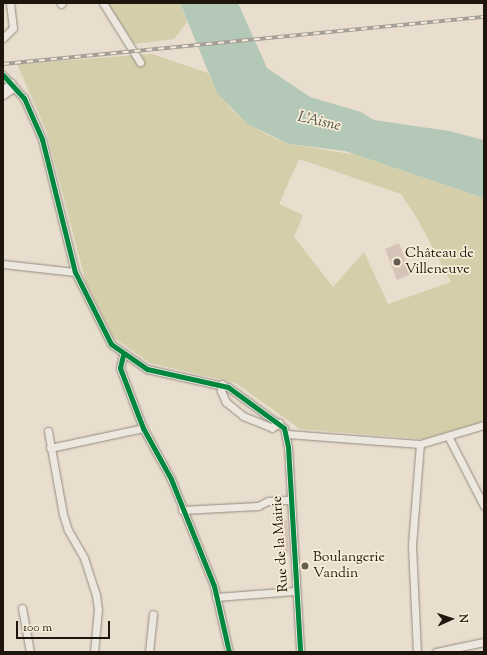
<!DOCTYPE html>
<meta charset="utf-8">
<style>
body{margin:0}
#map{position:relative;width:487px;height:655px;overflow:hidden;background:#e9decd;font-family:"Sorts Mill Goudy",serif}
div>[style]{position:absolute}
.green>*{inset:0;background:#d4ceaa}
.water>*{inset:0;background:#b4c8b7}
.building>*{inset:0;background:#d6c4b8}
.roads{filter:drop-shadow(0 0 1px #938b81) drop-shadow(0 0 1px #938b81)}
.minor>*{height:7px;margin:-3.5px;padding:0 3.5px;transform-origin:3.5px;border-radius:3.5px;background:#ece7df}
.rail>*{height:3.5px;margin-top:-1.75px;transform-origin:0;background:repeating-linear-gradient(90deg,#f8ecd7 0 6px,#a49f98 0 12px);box-sizing:border-box;border-block:1px solid #a49f98}
.cycleway>*{height:5px;margin:-2.5px;padding:0 2.5px;transform-origin:2.5px;border-radius:2.5px;background:#00873e}
.dots>*{width:11px;height:11px;translate:-50% -50%;box-sizing:border-box;border:2px solid #f8ecd7;border-radius:50%}
span{translate:-50% -50%;white-space:nowrap;text-align:center;line-height:1.15;-webkit-text-stroke:3.5px #f8ecd7;paint-order:stroke}
.poi-label{font-size:14px;color:#1e150d}
.left{translate:0 -50%;text-align:left}
.street-label{font-size:14px;color:#1e150d}
.water-label{font-size:15px;color:#4a5045;font-style:italic}
.frame{position:absolute;inset:0;border:4px solid #1e150d;pointer-events:none}
.north{position:absolute;left:431px;top:599px;width:40px;height:40px;-webkit-text-stroke:3px #f8ecd7;paint-order:stroke;rotate:87deg;font-size:11px;font-weight:700;line-height:16px;text-align:center;color:#1e150d}
.north::after{content:'';display:block;margin:auto;width:14px;height:18px;background:#1e150d;clip-path:polygon(50% 0,100% 100%,50% 72%,0 100%)}
.scale{position:absolute;left:16px;top:621px;width:94px;height:18px;box-sizing:border-box;border:2px solid #1e150d;border-top:0;padding-left:5px;font-size:12px;line-height:14px;white-space:nowrap;color:#1e150d;-webkit-text-stroke:3px #f8ecd7;paint-order:stroke}
</style>
<div id="map">
<div class="green">
<div style="clip-path:polygon(107px 3px,180px 3px,187px 22px,174px 39px,135px 44px)"></div>
<div style="clip-path:polygon(evenodd,152px 54px,208px 73px,218px 93px,231px 109px,247px 124px,270px 136px,289px 144px,357px 155px,484px 198px,484px 421px,423px 439px,300px 429px,236px 383px,150px 363px,113px 337px,86px 283px,46px 130px,17px 64px,152px 54px,299px 159px,401px 194px,418px 220px,451px 282px,388px 304px,364px 252px,333px 287px,294px 237px,303px 215px,279px 204px,299px 159px)"></div>
</div>
<div class="water">
<div style="clip-path:polygon(180px 3px,238px 3px,267px 68px,310px 97px,361px 112px,374px 120px,449px 131px,484px 140px,484px 198px,345px 151px,289px 144px,247px 124px,217px 93px)"></div>
</div>
<div class="building">
<div style="clip-path:polygon(399px 243px,411px 274px,397px 280px,385px 249px)"></div>
<div style="clip-path:polygon(278px 520px,287px 520px,289px 554px,284px 554px)"></div>
</div>
<div class="roads">
<div class="minor">
<div style="left:103px;top:3px;width:70px;rotate:57.9deg"></div>
<div style="left:61px;top:4px;width:1px;rotate:-45deg"></div>
<div style="left:3px;top:38px;width:14px;rotate:-45deg"></div>
<div style="left:13px;top:28px;width:25px;rotate:-97deg"></div>
<div style="left:3px;top:75px;width:31px;rotate:48deg"></div>
<div style="left:24px;top:98px;width:45px;rotate:66.3deg"></div>
<div style="left:42px;top:139px;width:137px;rotate:76.1deg"></div>
<div style="left:75px;top:272px;width:80px;rotate:63.4deg"></div>
<div style="left:111px;top:344px;width:44px;rotate:34.8deg"></div>
<div style="left:147px;top:369px;width:83px;rotate:12.5deg"></div>
<div style="left:228px;top:387px;width:69px;rotate:36.2deg"></div>
<div style="left:284px;top:428px;width:19px;rotate:78deg"></div>
<div style="left:288px;top:447px;width:205px;rotate:86.6deg"></div>
<div style="left:3px;top:90px;width:11px;rotate:-41deg"></div>
<div style="left:3px;top:95px;width:14px;rotate:-34deg"></div>
<div style="left:3px;top:264px;width:72px;rotate:6.3deg"></div>
<div style="left:123px;top:355px;width:13px;rotate:103deg"></div>
<div style="left:120px;top:368px;width:64px;rotate:69deg"></div>
<div style="left:143px;top:428px;width:58px;rotate:61.2deg"></div>
<div style="left:171px;top:479px;width:115px;rotate:68.1deg"></div>
<div style="left:214px;top:586px;width:68px;rotate:77.2deg"></div>
<div style="left:222px;top:384px;width:7px;rotate:98deg"></div>
<div style="left:221px;top:391px;width:12px;rotate:66deg"></div>
<div style="left:226px;top:402px;width:22px;rotate:39deg"></div>
<div style="left:243px;top:416px;width:31px;rotate:22deg"></div>
<div style="left:272px;top:428px;width:9px;rotate:-36deg"></div>
<div style="left:48px;top:431px;width:84px;rotate:79.8deg"></div>
<div style="left:63px;top:514px;width:17px;rotate:73deg"></div>
<div style="left:68px;top:530px;width:32px;rotate:60deg"></div>
<div style="left:84px;top:558px;width:39px;rotate:72deg"></div>
<div style="left:96px;top:595px;width:14px;rotate:82deg"></div>
<div style="left:98px;top:609px;width:43px;rotate:95.3deg"></div>
<div style="left:287px;top:434px;width:133px;rotate:4.3deg"></div>
<div style="left:420px;top:444px;width:67px;rotate:-16.5deg"></div>
<div style="left:448px;top:436px;width:79px;rotate:62.8deg"></div>
<div style="left:50px;top:448px;width:95px;rotate:-12.1deg"></div>
<div style="left:182px;top:510px;width:76px;rotate:-3deg"></div>
<div style="left:258px;top:506px;width:11px;rotate:-27deg"></div>
<div style="left:268px;top:501px;width:22px;rotate:-3deg"></div>
<div style="left:216px;top:597px;width:79px;rotate:-4.3deg"></div>
<div style="left:22px;top:608px;width:45px;rotate:79.7deg"></div>
<div style="left:149px;top:652px;width:38px;rotate:-84deg"></div>
<div style="left:417px;top:652px;width:107px;rotate:-92.7deg"></div>
<div style="left:412px;top:545px;width:101px;rotate:-85.5deg"></div>
<div style="left:436px;top:652px;width:49px;rotate:-11.8deg"></div>
</div>
</div>
<div class="rail">
<div style="left:3px;top:64px;width:483px;rotate:-5.6deg"></div>
</div>
<div class="cycleway">
<div style="left:3px;top:75px;width:31px;rotate:48deg"></div>
<div style="left:24px;top:98px;width:45px;rotate:66.3deg"></div>
<div style="left:42px;top:139px;width:137px;rotate:76.1deg"></div>
<div style="left:75px;top:272px;width:80px;rotate:63.4deg"></div>
<div style="left:111px;top:344px;width:44px;rotate:34.8deg"></div>
<div style="left:147px;top:369px;width:83px;rotate:12.5deg"></div>
<div style="left:228px;top:387px;width:69px;rotate:36.2deg"></div>
<div style="left:284px;top:428px;width:19px;rotate:78deg"></div>
<div style="left:288px;top:447px;width:205px;rotate:86.6deg"></div>
<div style="left:123px;top:355px;width:13px;rotate:103deg"></div>
<div style="left:120px;top:368px;width:64px;rotate:69deg"></div>
<div style="left:143px;top:428px;width:58px;rotate:61.2deg"></div>
<div style="left:171px;top:479px;width:115px;rotate:68.1deg"></div>
<div style="left:214px;top:586px;width:68px;rotate:77.2deg"></div>
</div>
<div class="dots">
<div style="left:397px;top:262px;background:#655b50"></div>
<div style="left:305px;top:566px;background:#655b50"></div>
</div>
<div class="poi-label">
<span class="left" style="left:405px;top:262px">Château de<br>Villeneuve</span>
<span class="left" style="left:313px;top:566px">Boulangerie<br>Vandin</span>
</div>
<div class="street-label">
<span style="left:281px;top:544px;rotate:-94deg">Rue de la Mairie</span>
</div>
<div class="water-label">
<span style="left:319px;top:122px;rotate:13deg">L'Aisne</span>
</div>
<div class="frame"></div>
<div class="north">N</div>
<div class="scale">100 m</div>
</div>
